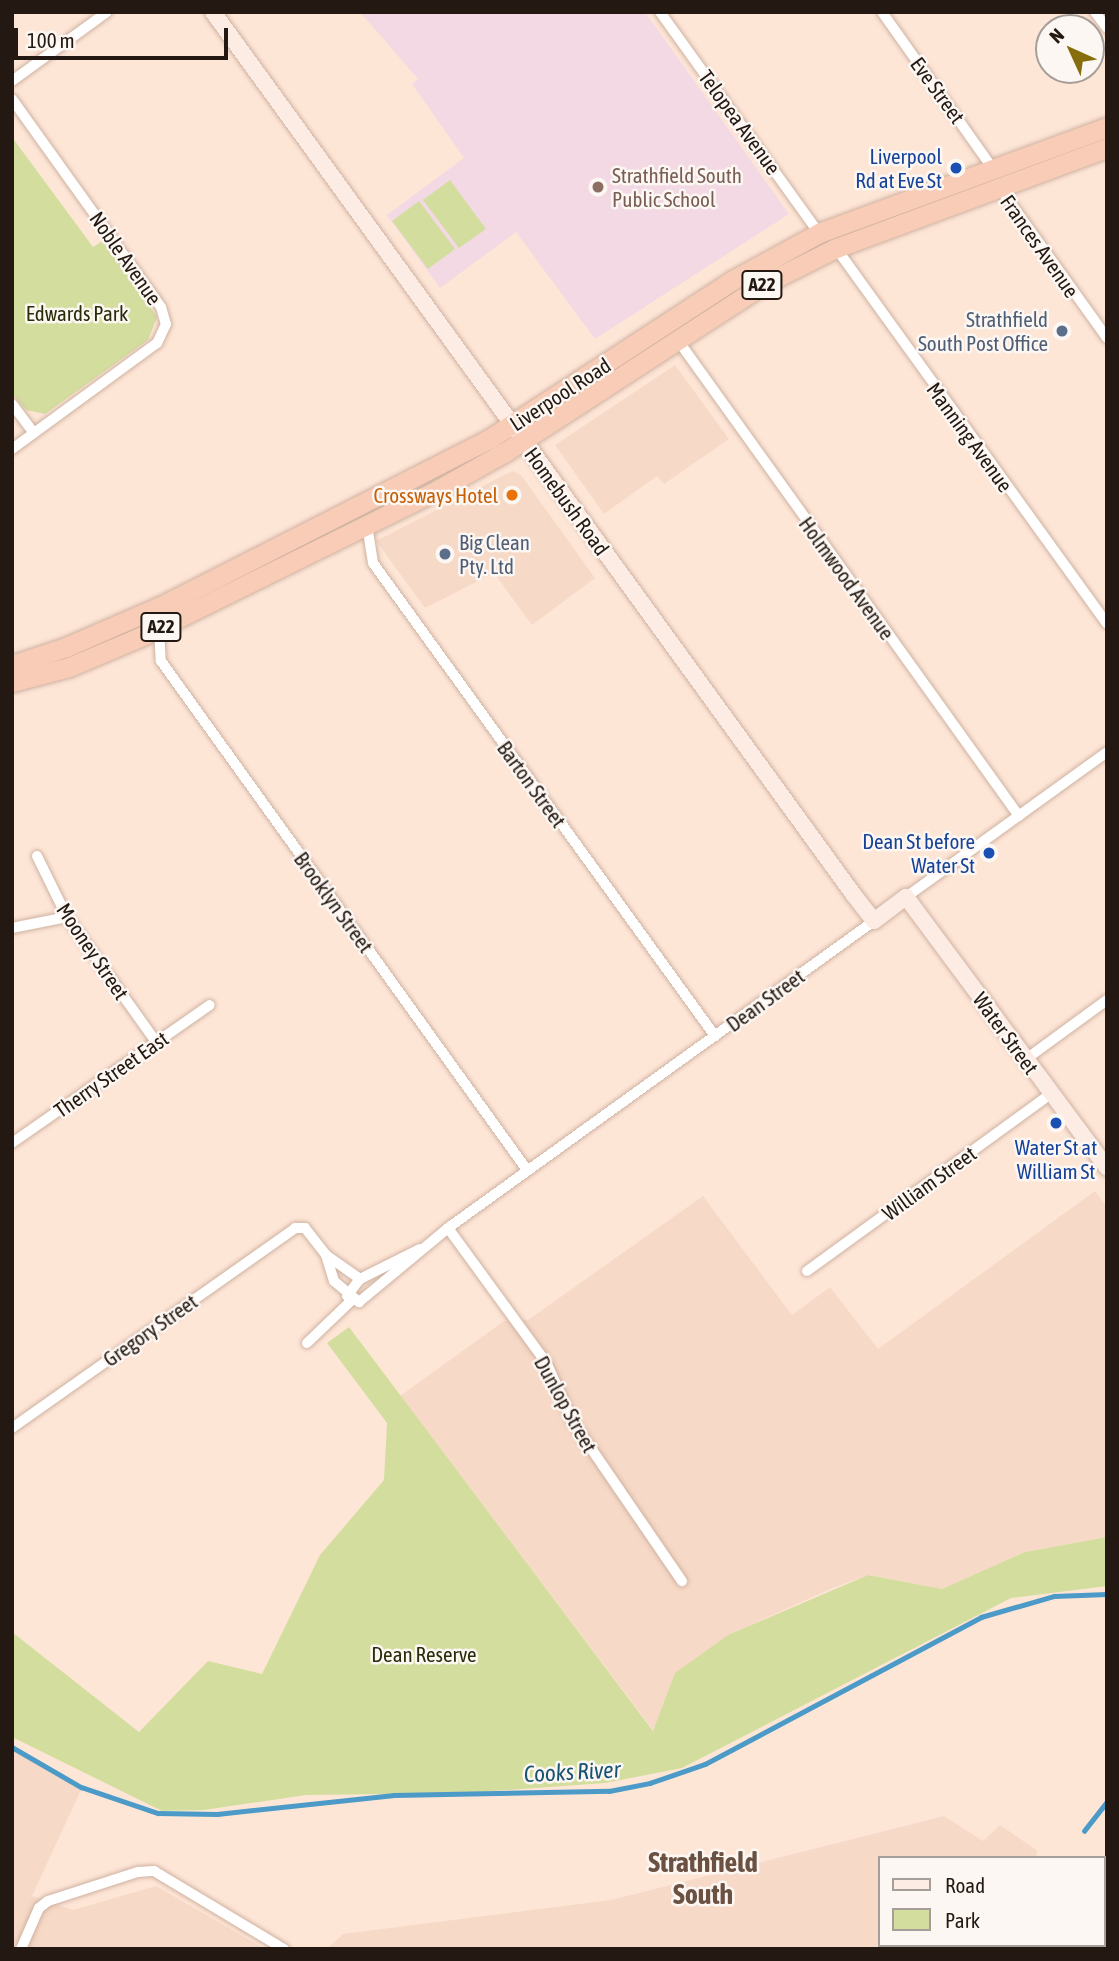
<!DOCTYPE html>
<style>
body{margin:0}
#map{position:relative;width:1119px;height:1961px;overflow:hidden;background:#fee6d7;font-family:"Asap Condensed",sans-serif}
div>[style]{position:absolute}
.built>*{inset:0;background:#f7d9c7}
.education>*{inset:0;background:#f2d9e4}
.green>*{inset:0;background:#d3de9e}
.stream>*{height:4.5px;margin:-2.25px;padding:0 2.25px;transform-origin:2.25px;border-radius:2.25px;background:#4b9ac7}
.roads{filter:drop-shadow(0 0 2px #cfb2a1) drop-shadow(0 0 2px #cfb2a1)}
.minor>*{height:10px;margin:-5px;padding:0 5px;transform-origin:5px;border-radius:5px;background:#fff}
.secondary>*{height:16px;margin:-8px;padding:0 8px;transform-origin:8px;border-radius:8px;background:#fdece4}
.trunk>*{height:19px;margin:-9.5px;padding:0 9.5px;transform-origin:9.5px;border-radius:9.5px;background:#f8ccb6}
.dots>*{width:19px;height:19px;translate:-50% -50%;box-sizing:border-box;border:4px solid #fdf7f3;border-radius:50%}
span{translate:-50% -50%;white-space:nowrap;text-align:center;line-height:1.15;-webkit-text-stroke:5px #fdf7f3;paint-order:stroke}
.shield-label span{padding:2px 5px;background:#fdf7f3;border:2px solid;border-radius:5px;-webkit-text-stroke-width:0}
.shield-label{font-size:19px;color:#231912;font-weight:700}
.street-label{font-size:21px;color:#231912}
.transit-label{font-size:21px;color:#164399}
.right{translate:-100% -50%;text-align:right}
.education-label{font-size:21px;color:#785e54}
.left{translate:0 -50%;text-align:left}
.park-label{font-size:21px;color:#282c0a}
.service-label{font-size:21px;color:#4e5e75}
.food-label{font-size:21px;color:#c56008}
.water-label{font-size:23px;color:#175373;font-style:italic}
.district-label{font-size:28px;color:#6a5142;font-weight:700}
.frame{position:absolute;inset:0;border:14px solid #231912;pointer-events:none}
.legend{position:absolute;left:878px;top:1856px;width:228px;height:91px;box-sizing:border-box;background:#fdf7f3;border:2px solid #a69e99;margin:0;padding:9px 12px;list-style:none;font-size:21px;color:#231912}
.legend li{display:flex;align-items:center;gap:14px;height:35px}
.legend b{width:35px;border:2px solid #a69e99}
.north{position:absolute;left:1035px;top:14px;width:70px;height:70px;box-sizing:border-box;background:#fdf7f3;border:2px solid #a69e99;border-radius:50%;rotate:315deg;font-size:19px;font-weight:700;line-height:28px;text-align:center;color:#231912}
.north::after{content:'';display:block;margin:auto;width:24px;height:32px;background:#866e0d;clip-path:polygon(50% 0,100% 100%,50% 72%,0 100%)}
.scale{position:absolute;left:14px;top:28px;width:214px;height:32px;box-sizing:border-box;border:4px solid #231912;border-top:0;padding-left:9px;font-size:21px;line-height:24px;white-space:nowrap;color:#231912;-webkit-text-stroke:5px #fdf7f3;paint-order:stroke}
</style>
<div id="map">
<div class="built">
<div style="clip-path:polygon(675px 365px,729px 439px,664px 484px,657px 476px,604px 514px,555px 445px)"></div>
<div style="clip-path:polygon(512px 471px,521px 475px,595px 578px,532px 625px,494px 573px,425px 608px,376px 541px)"></div>
<div style="clip-path:polygon(1095px 1191px,1107px 1207px,1107px 1537px,1025px 1552px,942px 1589px,868px 1575px,833px 1588px,728px 1635px,654px 1731px,400px 1396px,504px 1321px,528px 1320px,703px 1196px,792px 1315px,830px 1287px,878px 1349px)"></div>
<div style="clip-path:polygon(12px 1749px,81px 1790px,32px 1896px,73px 1910px,156px 1886px,265px 1949px,12px 1949px)"></div>
<div style="clip-path:polygon(944px 1816px,983px 1841px,1000px 1825px,1038px 1851px,1035px 1858px,879px 1858px,879px 1945px,999px 1949px,327px 1949px,343px 1934px,611px 1900px)"></div>
</div>
<div class="education">
<div style="clip-path:polygon(360px 12px,645px 12px,789px 214px,595px 339px,516px 232px,440px 288px,387px 215px,464px 158px,412px 84px,418px 79px)"></div>
</div>
<div class="green">
<div style="clip-path:polygon(12px 137px,93px 247px,104px 240px,157px 317px,148px 340px,45px 414px,26px 410px,12px 394px)"></div>
<div style="clip-path:polygon(450px 180px,486px 229px,459px 248px,423px 200px)"></div>
<div style="clip-path:polygon(419px 201px,455px 249px,428px 269px,392px 221px)"></div>
<div style="clip-path:polygon(349px 1327px,653px 1731px,675px 1673px,728px 1635px,868px 1575px,942px 1589px,1025px 1552px,1107px 1537px,1107px 1586px,1011px 1598px,682px 1768px,605px 1783px,466px 1793px,306px 1795px,204px 1810px,162px 1811px,12px 1737px,12px 1632px,139px 1732px,208px 1661px,262px 1674px,320px 1555px,384px 1480px,387px 1423px,327px 1343px)"></div>
<div style="clip-path:polygon(1103px 1885px,1107px 1949px,1013px 1949px,1103px 1945px)"></div>
</div>
<div class="stream">
<div style="left:12px;top:1747px;width:80px;rotate:30.1deg"></div>
<div style="left:81px;top:1787px;width:81px;rotate:18.7deg"></div>
<div style="left:158px;top:1813px;width:59px;rotate:1deg"></div>
<div style="left:217px;top:1814px;width:178px;rotate:-6.1deg"></div>
<div style="left:394px;top:1795px;width:215px;rotate:-1.1deg"></div>
<div style="left:609px;top:1791px;width:42px;rotate:-11deg"></div>
<div style="left:650px;top:1783px;width:58px;rotate:-19.1deg"></div>
<div style="left:705px;top:1764px;width:313px;rotate:-28deg"></div>
<div style="left:981px;top:1617px;width:76px;rotate:-16deg"></div>
<div style="left:1054px;top:1596px;width:53px;rotate:-2.2deg"></div>
<div style="left:1084px;top:1831px;width:37px;rotate:-52deg"></div>
<div style="left:1009px;top:1949px;width:4px;rotate:-90deg"></div>
</div>
<div class="roads">
<div class="minor">
<div style="left:660px;top:12px;width:272px;rotate:54.3deg"></div>
<div style="left:882px;top:12px;width:192px;rotate:54.7deg"></div>
<div style="left:1095px;top:12px;width:20px;rotate:53deg"></div>
<div style="left:12px;top:81px;width:117px;rotate:-36deg"></div>
<div style="left:12px;top:99px;width:256px;rotate:54.4deg"></div>
<div style="left:161px;top:307px;width:18px;rotate:74deg"></div>
<div style="left:166px;top:324px;width:21px;rotate:115deg"></div>
<div style="left:157px;top:343px;width:180px;rotate:143.8deg"></div>
<div style="left:999px;top:187px;width:186px;rotate:54.4deg"></div>
<div style="left:836px;top:248px;width:463px;rotate:54.2deg"></div>
<div style="left:677px;top:339px;width:587px;rotate:54.36deg"></div>
<div style="left:12px;top:404px;width:36px;rotate:53deg"></div>
<div style="left:367px;top:525px;width:38px;rotate:81deg"></div>
<div style="left:373px;top:563px;width:584px;rotate:54.13deg"></div>
<div style="left:159px;top:628px;width:33px;rotate:87deg"></div>
<div style="left:161px;top:661px;width:627px;rotate:54.28deg"></div>
<div style="left:37px;top:856px;width:68px;rotate:63.8deg"></div>
<div style="left:67px;top:917px;width:153px;rotate:54.5deg"></div>
<div style="left:906px;top:897px;width:248px;rotate:-35.8deg"></div>
<div style="left:12px;top:928px;width:56px;rotate:-11.3deg"></div>
<div style="left:1026px;top:1059px;width:100px;rotate:-36.1deg"></div>
<div style="left:12px;top:1143px;width:241px;rotate:-34.9deg"></div>
<div style="left:448px;top:1228px;width:168px;rotate:53.9deg"></div>
<div style="left:547px;top:1364px;width:64px;rotate:65.9deg"></div>
<div style="left:573px;top:1422px;width:193px;rotate:55.6deg"></div>
<div style="left:326px;top:1255px;width:27px;rotate:73deg"></div>
<div style="left:334px;top:1281px;width:33px;rotate:40deg"></div>
<div style="left:359px;top:1302px;width:116px;rotate:-39.7deg"></div>
<div style="left:448px;top:1228px;width:525px;rotate:-35.78deg"></div>
<div style="left:807px;top:1271px;width:301px;rotate:-36deg"></div>
<div style="left:347px;top:1296px;width:21px;rotate:-53deg"></div>
<div style="left:360px;top:1279px;width:67px;rotate:-26.6deg"></div>
<div style="left:307px;top:1343px;width:62px;rotate:-43.7deg"></div>
<div style="left:12px;top:1428px;width:347px;rotate:-35.2deg"></div>
<div style="left:295px;top:1228px;width:10px"></div>
<div style="left:305px;top:1228px;width:34px;rotate:52deg"></div>
<div style="left:326px;top:1255px;width:42px;rotate:35.2deg"></div>
<div style="left:21px;top:1949px;width:45px;rotate:-66.3deg"></div>
<div style="left:39px;top:1908px;width:11px;rotate:-38deg"></div>
<div style="left:48px;top:1901px;width:95px;rotate:-17.9deg"></div>
<div style="left:138px;top:1872px;width:16px;rotate:-4deg"></div>
<div style="left:154px;top:1871px;width:152px;rotate:31deg"></div>
</div>
<div class="secondary">
<div style="left:213px;top:12px;width:1090px;rotate:54.03deg"></div>
<div style="left:853px;top:894px;width:34px;rotate:52deg"></div>
<div style="left:874px;top:921px;width:40px;rotate:-37deg"></div>
<div style="left:906px;top:897px;width:337px;rotate:53.4deg"></div>
</div>
<div class="trunk">
<div style="left:12px;top:665px;width:57px;rotate:-18.4deg"></div>
<div style="left:66px;top:647px;width:110px;rotate:-23.5deg"></div>
<div style="left:167px;top:603px;width:361px;rotate:-27deg"></div>
<div style="left:489px;top:439px;width:289px;rotate:-33.1deg"></div>
<div style="left:731px;top:281px;width:100px;rotate:-28.6deg"></div>
<div style="left:819px;top:233px;width:307px;rotate:-20.2deg"></div>
<div style="left:12px;top:682px;width:59px;rotate:-14.7deg"></div>
<div style="left:69px;top:667px;width:77px;rotate:-22.9deg"></div>
<div style="left:140px;top:637px;width:334px;rotate:-26.3deg"></div>
<div style="left:439px;top:489px;width:76px;rotate:-29.3deg"></div>
<div style="left:505px;top:452px;width:306px;rotate:-33deg"></div>
<div style="left:762px;top:285px;width:83px;rotate:-26.6deg"></div>
<div style="left:836px;top:248px;width:289px;rotate:-20.3deg"></div>
</div>
</div>
<div class="dots">
<div style="left:956px;top:168px;background:#1a4fb4"></div>
<div style="left:598px;top:187px;background:#8d6e63"></div>
<div style="left:1062px;top:331px;background:#5c6f8a"></div>
<div style="left:512px;top:495px;background:#e8710a"></div>
<div style="left:445px;top:554px;background:#5c6f8a"></div>
<div style="left:989px;top:853px;background:#1a4fb4"></div>
<div style="left:1056px;top:1123px;background:#1a4fb4"></div>
</div>
<div class="shield-label">
<span style="left:762px;top:285px">A22</span>
<span style="left:161px;top:627px">A22</span>
</div>
<div class="street-label">
<span style="left:938px;top:90px;rotate:54deg">Eve Street</span>
<span style="left:740px;top:122px;rotate:54deg">Telopea Avenue</span>
<span style="left:1040px;top:246px;rotate:55deg">Frances Avenue</span>
<span style="left:126px;top:258px;rotate:55deg">Noble Avenue</span>
<span style="left:560px;top:394px;rotate:-33deg">Liverpool Road</span>
<span style="left:970px;top:437px;rotate:54deg">Manning Avenue</span>
<span style="left:567px;top:501px;rotate:54deg">Homebush Road</span>
<span style="left:847px;top:578px;rotate:54deg">Holmwood Avenue</span>
<span style="left:532px;top:784px;rotate:54deg">Barton Street</span>
<span style="left:334px;top:902px;rotate:54deg">Brooklyn Street</span>
<span style="left:93px;top:951px;rotate:56deg">Mooney Street</span>
<span style="left:765px;top:1000px;rotate:-36deg">Dean Street</span>
<span style="left:1006px;top:1033px;rotate:54deg">Water Street</span>
<span style="left:111px;top:1074px;rotate:-35deg">Therry Street East</span>
<span style="left:929px;top:1183px;rotate:-36deg">William Street</span>
<span style="left:150px;top:1330px;rotate:-35deg">Gregory Street</span>
<span style="left:566px;top:1404px;rotate:61deg">Dunlop Street</span>
</div>
<div class="transit-label">
<span class="right" style="left:942px;top:168px">Liverpool<br>Rd at Eve St</span>
<span class="right" style="left:975px;top:853px">Dean St before<br>Water St</span>
<span style="left:1056px;top:1159px">Water St at<br>William St</span>
</div>
<div class="education-label">
<span class="left" style="left:612px;top:187px">Strathfield South<br>Public School</span>
</div>
<div class="park-label">
<span style="left:77px;top:313px">Edwards Park</span>
<span style="left:424px;top:1654px">Dean Reserve</span>
</div>
<div class="service-label">
<span class="right" style="left:1048px;top:331px">Strathfield<br>South Post Office</span>
<span class="left" style="left:459px;top:554px">Big Clean<br>Pty. Ltd</span>
</div>
<div class="food-label">
<span class="right" style="left:498px;top:495px">Crossways Hotel</span>
</div>
<div class="water-label">
<span style="left:572px;top:1772px;rotate:-3deg">Cooks River</span>
</div>
<div class="district-label">
<span style="left:703px;top:1878px">Strathfield<br>South</span>
</div>
<div class="frame"></div>
<ul class="legend">
<li><b style="height:9px;background:#fdece4"></b>Road</li>
<li><b style="height:19px;background:#d3de9e"></b>Park</li>
</ul>
<div class="north">N</div>
<div class="scale">100 m</div>
</div>
